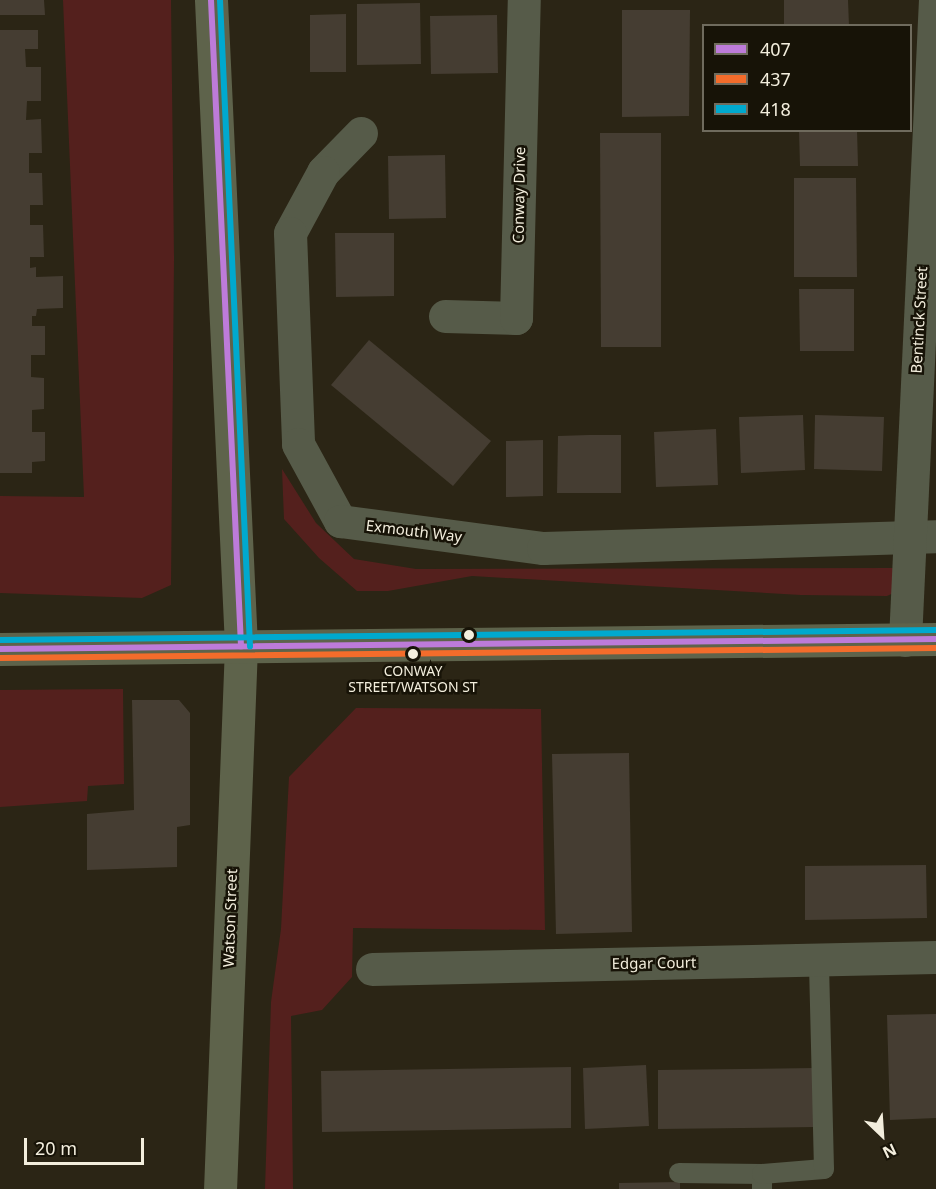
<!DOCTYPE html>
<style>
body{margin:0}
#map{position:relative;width:936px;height:1189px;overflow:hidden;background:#2b2515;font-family:"Noto Sans",sans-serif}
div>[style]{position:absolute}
.green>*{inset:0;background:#54201d}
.building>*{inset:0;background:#453d32}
.lane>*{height:20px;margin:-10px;padding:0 10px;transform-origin:10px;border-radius:10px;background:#565b49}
.street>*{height:33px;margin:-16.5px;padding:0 16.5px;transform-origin:16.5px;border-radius:16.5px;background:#565b49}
.primary>*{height:33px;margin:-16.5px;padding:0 16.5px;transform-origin:16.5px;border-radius:16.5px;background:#5e634b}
.bus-1>*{height:6px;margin:-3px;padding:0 3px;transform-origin:3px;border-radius:3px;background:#bd7bd9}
.bus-2>*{height:6px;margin:-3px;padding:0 3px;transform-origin:3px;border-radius:3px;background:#f36c2b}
.bus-3>*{height:6px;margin:-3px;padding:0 3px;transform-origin:3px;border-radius:3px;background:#00a9ce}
.dots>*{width:16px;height:16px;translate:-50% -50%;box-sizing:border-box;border:3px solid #171307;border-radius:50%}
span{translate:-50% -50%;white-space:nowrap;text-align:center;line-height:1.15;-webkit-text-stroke:5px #171307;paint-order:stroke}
.bus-label{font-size:14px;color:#f3eedd}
.street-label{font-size:15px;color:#f3eedd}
.legend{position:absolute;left:702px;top:24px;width:210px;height:108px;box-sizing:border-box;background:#171307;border:2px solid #6f6b5d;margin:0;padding:8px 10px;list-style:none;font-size:18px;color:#f3eedd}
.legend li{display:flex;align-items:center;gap:12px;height:30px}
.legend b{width:30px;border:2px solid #6f6b5d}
.north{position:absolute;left:852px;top:1105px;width:60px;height:60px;-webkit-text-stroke:4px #171307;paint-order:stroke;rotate:155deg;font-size:16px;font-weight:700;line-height:24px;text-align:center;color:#f3eedd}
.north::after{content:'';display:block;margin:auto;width:21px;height:27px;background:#f3eedd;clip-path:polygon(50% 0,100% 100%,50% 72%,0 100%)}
.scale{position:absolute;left:24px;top:1138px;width:120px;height:27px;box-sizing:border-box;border:3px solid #f3eedd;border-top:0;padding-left:8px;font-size:18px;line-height:21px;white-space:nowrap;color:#f3eedd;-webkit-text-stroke:4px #171307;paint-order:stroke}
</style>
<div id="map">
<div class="green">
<div style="clip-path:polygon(63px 0,171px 0,174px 258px,171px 585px,142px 598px,0 593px,0 496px,84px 497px)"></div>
<div style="clip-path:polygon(282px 469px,316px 523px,354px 559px,416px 569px,897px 568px,898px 591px,887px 596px,801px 595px,472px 576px,388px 591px,357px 591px,319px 558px,284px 519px)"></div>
<div style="clip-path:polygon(123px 689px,124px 784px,88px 786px,87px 801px,0 807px,0 690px)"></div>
<div style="clip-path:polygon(356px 708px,541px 709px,545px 930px,353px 928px,352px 977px,322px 1010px,291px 1016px,293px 1189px,265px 1189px,271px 1002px,281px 929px,289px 777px)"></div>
</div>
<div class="building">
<div style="clip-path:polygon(0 0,44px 0,45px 15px,0 15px)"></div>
<div style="clip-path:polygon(784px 0,848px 0,849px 26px,784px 26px)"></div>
<div style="clip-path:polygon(420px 3px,421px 64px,357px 65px,357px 4px)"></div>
<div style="clip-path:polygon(622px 10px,690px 10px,689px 116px,622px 117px)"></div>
<div style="clip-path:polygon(346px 14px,346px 72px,310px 72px,310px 15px)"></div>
<div style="clip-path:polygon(497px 15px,498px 73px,431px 74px,430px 16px)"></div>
<div style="clip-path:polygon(0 30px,38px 30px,38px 49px,25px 49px,26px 67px,41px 67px,41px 101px,27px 101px,26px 120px,41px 119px,42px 153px,29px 153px,29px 173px,42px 173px,43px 205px,30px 205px,30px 225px,43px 225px,44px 257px,30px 257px,30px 268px,36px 267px,36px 277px,63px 276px,63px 308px,37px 309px,36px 316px,32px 316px,32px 326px,45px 326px,45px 355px,31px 355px,31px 377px,44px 378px,44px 409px,32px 410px,32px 432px,45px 432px,45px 461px,32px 462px,32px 473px,0 473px)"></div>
<div style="clip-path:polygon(799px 130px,857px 130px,858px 166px,800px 166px)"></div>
<div style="clip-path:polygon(600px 133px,661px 133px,661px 347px,601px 347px)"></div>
<div style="clip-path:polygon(445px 155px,446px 218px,389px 219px,388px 156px)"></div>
<div style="clip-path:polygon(794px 178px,856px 178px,857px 277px,794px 277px)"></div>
<div style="clip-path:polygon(335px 233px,394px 233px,394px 296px,336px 297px)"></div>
<div style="clip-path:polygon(799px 289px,854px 289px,854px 351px,800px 351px)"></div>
<div style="clip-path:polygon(369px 340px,491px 441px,453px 486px,331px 385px)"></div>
<div style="clip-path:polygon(803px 415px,805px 470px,741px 473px,739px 417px)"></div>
<div style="clip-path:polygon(815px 415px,884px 417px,882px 471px,814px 469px)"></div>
<div style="clip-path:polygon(716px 429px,718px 485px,656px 487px,654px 432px)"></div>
<div style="clip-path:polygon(589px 435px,621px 435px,621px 493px,557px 493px,558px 436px)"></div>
<div style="clip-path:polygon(543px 440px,543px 496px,506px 497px,506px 441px)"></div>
<div style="clip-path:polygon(132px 700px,179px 700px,190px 713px,190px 825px,177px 827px,177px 867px,87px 870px,87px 814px,134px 810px)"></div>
<div style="clip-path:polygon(629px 753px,632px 932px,556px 934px,552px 754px)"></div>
<div style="clip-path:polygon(926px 865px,927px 918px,805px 920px,805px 866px)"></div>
<div style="clip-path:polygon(936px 1014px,936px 1118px,890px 1120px,887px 1015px)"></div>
<div style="clip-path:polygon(646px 1065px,649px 1126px,585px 1129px,583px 1068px)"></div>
<div style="clip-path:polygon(571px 1067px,571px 1128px,322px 1132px,321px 1071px)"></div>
<div style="clip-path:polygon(814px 1068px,815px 1127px,658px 1129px,658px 1070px)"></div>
<div style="clip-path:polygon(680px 1182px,680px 1189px,619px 1189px,619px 1183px)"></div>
</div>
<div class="lane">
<div style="left:679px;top:1173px;width:83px;rotate:0.7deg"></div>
<div style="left:762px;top:1189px;width:15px;rotate:-90deg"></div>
<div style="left:762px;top:1174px;width:62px;rotate:-4.6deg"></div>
<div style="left:824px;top:1169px;width:209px;rotate:-91.4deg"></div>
</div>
<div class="street">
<div style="left:361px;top:133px;width:54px;rotate:134.3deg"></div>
<div style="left:323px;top:172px;width:69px;rotate:118.4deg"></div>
<div style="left:290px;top:233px;width:211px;rotate:87.8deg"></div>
<div style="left:298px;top:444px;width:88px;rotate:61.4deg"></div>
<div style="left:340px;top:521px;width:205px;rotate:7.6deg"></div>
<div style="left:543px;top:548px;width:393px;rotate:-1.7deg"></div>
<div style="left:445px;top:316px;width:71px;rotate:1.6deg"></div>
<div style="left:516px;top:318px;width:318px;rotate:-88.6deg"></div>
<div style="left:905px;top:640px;width:641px;rotate:-87.32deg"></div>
<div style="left:372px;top:969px;width:564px;rotate:-1.22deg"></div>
</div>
<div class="primary">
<div style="left:211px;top:0;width:647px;rotate:87.34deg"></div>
<div style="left:241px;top:646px;width:543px;rotate:92.21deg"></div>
<div style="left:0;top:649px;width:936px;rotate:-0.61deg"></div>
</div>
<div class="bus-1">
<div style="left:211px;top:0;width:647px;rotate:87.34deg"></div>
<div style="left:0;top:649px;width:936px;rotate:-0.61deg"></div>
</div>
<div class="bus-2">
<div style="left:0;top:658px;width:936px;rotate:-0.61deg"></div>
</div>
<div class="bus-3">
<div style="left:220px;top:0;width:647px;rotate:87.34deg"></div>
<div style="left:0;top:640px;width:936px;rotate:-0.61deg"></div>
</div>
<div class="dots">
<div style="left:469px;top:635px;background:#f3eedd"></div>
<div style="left:413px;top:654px;background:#f3eedd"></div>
</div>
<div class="bus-label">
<span style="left:413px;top:679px">CONWAY<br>STREET/WATSON ST</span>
</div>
<div class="street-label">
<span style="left:519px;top:195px;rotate:-89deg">Conway Drive</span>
<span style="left:919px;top:320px;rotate:-87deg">Bentinck Street</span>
<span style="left:414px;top:531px;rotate:7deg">Exmouth Way</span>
<span style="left:230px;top:918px;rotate:-88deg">Watson Street</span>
<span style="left:654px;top:963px;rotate:-1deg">Edgar Court</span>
</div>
<ul class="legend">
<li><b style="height:8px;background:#bd7bd9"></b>407</li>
<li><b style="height:8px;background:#f36c2b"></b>437</li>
<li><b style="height:8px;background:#00a9ce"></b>418</li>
</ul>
<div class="north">N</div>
<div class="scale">20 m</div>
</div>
